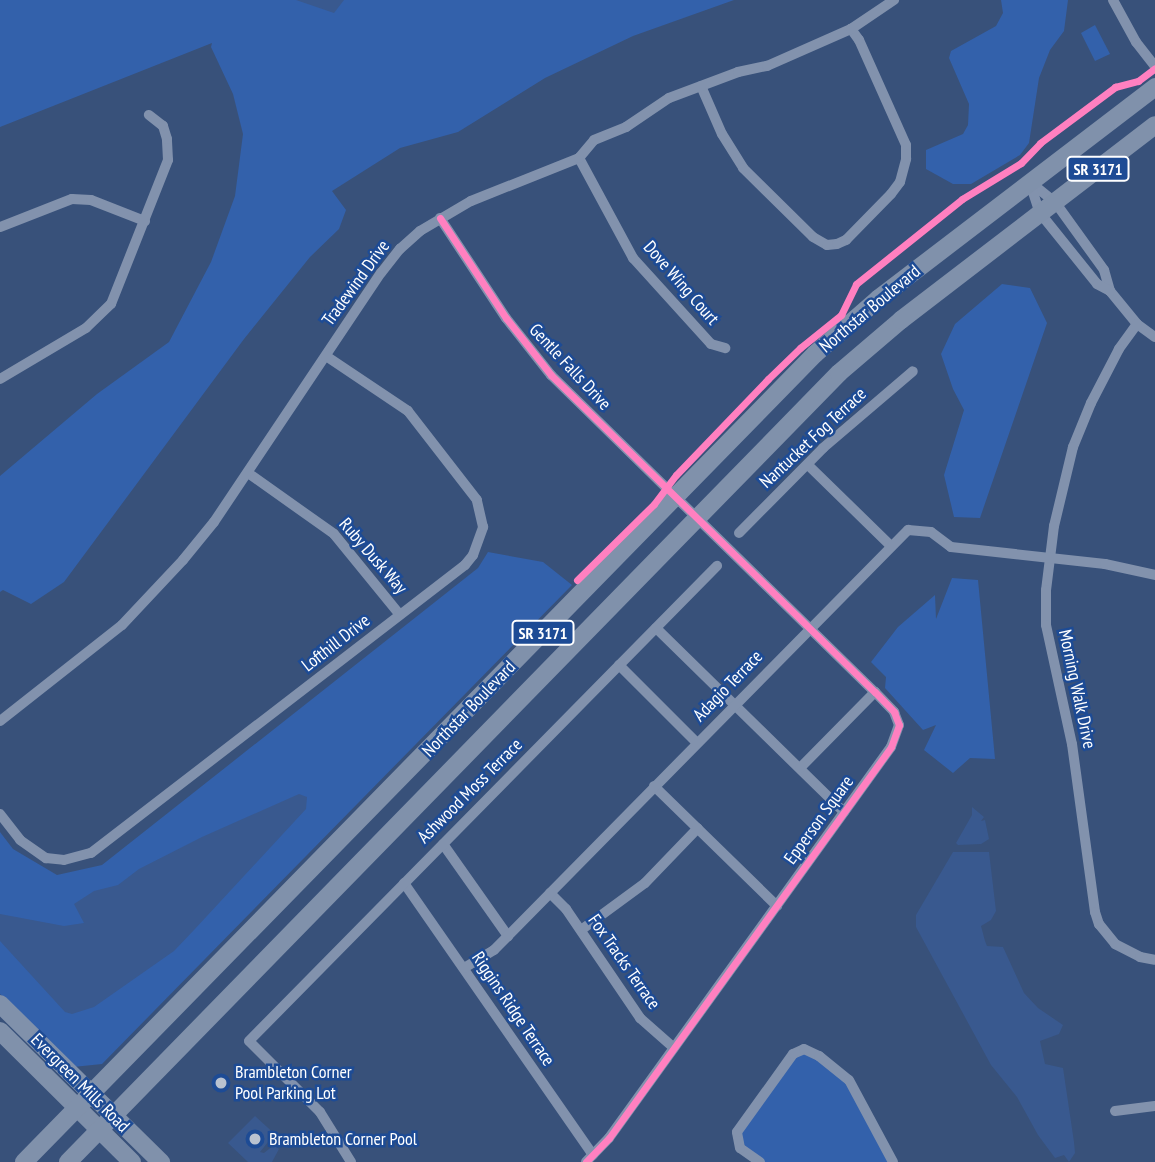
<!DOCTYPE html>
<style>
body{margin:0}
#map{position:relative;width:1155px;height:1162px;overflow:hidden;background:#38517a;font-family:"PT Sans Narrow",sans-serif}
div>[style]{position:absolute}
.green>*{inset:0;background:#3361ab}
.water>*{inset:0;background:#39598f}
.minor>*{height:10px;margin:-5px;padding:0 5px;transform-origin:5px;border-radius:5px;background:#8292ad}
.primary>*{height:18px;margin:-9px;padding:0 9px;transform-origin:9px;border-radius:9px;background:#8091ab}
.cycleway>*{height:7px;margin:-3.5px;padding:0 3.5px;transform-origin:3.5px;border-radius:3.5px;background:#ff80c0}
.dots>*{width:19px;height:19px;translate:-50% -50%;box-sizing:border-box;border:4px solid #1d4b95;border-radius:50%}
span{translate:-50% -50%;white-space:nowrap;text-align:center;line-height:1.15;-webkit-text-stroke:5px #1d4b95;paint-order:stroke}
.shield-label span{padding:2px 5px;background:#1d4b95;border:2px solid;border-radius:5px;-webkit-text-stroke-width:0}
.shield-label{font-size:16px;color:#fff;font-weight:700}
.street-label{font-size:18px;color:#fff}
.poi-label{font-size:18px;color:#fff}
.left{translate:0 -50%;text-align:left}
</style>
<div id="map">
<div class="green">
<div style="clip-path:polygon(0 0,734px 0,633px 36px,545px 78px,458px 132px,400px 148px,332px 191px,346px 210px,339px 229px,310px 257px,244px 339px,64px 582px,31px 604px,3px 590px,0 592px,0 476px,97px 394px,169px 342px,211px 262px,235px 196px,243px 134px,233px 94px,211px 47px,212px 43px,0 127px)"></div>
<div style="clip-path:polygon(1001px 0,1068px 0,1064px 31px,1050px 50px,1039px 78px,1029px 143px,1020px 155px,971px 184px,953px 184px,926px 169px,926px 150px,963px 134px,968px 125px,969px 104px,949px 58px,951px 51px,996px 26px,1003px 13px)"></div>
<div style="clip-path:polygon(1095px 25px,1110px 54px,1095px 61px,1081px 33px)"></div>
<div style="clip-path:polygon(1002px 284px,1030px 288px,1047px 323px,980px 518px,954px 517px,944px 475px,964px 410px,953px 389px,941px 354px,955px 324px)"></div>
<div style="clip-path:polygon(488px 552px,543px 562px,572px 585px,102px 1064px,73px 1067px,0 994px,0 832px,13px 849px,57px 875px,102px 865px,478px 568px)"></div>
<div style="clip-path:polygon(952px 578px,978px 580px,995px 759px,970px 758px,953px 773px,924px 750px,936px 725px,923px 730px,885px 688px,886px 677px,871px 662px,898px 627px,935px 595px,936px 619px)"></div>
<div style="clip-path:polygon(799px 1050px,839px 1070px,893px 1162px,760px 1162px,736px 1136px)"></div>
</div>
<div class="water">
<div style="clip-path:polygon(296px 0,344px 0,334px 13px)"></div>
<div style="clip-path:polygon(299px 794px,307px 797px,306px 809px,194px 930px,174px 951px,94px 1007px,72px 1014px,65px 1012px,0 941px,0 914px,64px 926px,84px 923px,74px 904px,94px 891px,118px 885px,139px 869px,202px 837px)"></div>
<div style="clip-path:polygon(972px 807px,984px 817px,981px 821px,985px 820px,989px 839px,981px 844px,958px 845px,956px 843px,972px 815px)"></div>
<div style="clip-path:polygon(953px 852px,989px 852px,996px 911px,991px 920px,981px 926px,985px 941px,987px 946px,1003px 947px,1024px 993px,1038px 1008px,1063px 1025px,1059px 1034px,1040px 1041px,1045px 1064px,1063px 1068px,1074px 1142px,1075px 1153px,1069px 1162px,1064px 1155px,1055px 1158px,1038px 1135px,1017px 1097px,991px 1065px,916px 927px,916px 915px)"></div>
<div style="clip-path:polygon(255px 1116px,278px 1137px,277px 1141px,268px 1142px,260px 1152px,264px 1153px,274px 1145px,279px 1149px,272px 1162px,248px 1162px,228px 1143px)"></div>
</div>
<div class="minor">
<div style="left:1113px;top:0;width:48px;rotate:61.3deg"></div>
<div style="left:1136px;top:42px;width:31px;rotate:52deg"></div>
<div style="left:701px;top:86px;width:52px;rotate:66.4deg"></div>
<div style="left:722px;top:134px;width:40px;rotate:58deg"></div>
<div style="left:743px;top:168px;width:98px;rotate:44.6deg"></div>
<div style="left:813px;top:237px;width:16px;rotate:30deg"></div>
<div style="left:827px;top:245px;width:10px;rotate:-6deg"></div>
<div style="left:837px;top:244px;width:10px;rotate:-24deg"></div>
<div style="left:846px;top:240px;width:64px;rotate:-45.6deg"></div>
<div style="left:891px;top:194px;width:15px;rotate:-53deg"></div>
<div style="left:900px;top:182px;width:24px;rotate:-75deg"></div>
<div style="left:906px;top:159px;width:14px;rotate:-90deg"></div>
<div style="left:906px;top:145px;width:115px;rotate:-114.1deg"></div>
<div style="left:859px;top:40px;width:14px;rotate:-126deg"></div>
<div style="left:579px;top:158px;width:114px;rotate:61.6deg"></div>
<div style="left:633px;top:258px;width:116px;rotate:47.8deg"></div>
<div style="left:711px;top:344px;width:15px;rotate:16deg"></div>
<div style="left:1030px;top:182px;width:32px;rotate:39deg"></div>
<div style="left:1055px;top:202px;width:84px;rotate:54.2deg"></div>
<div style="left:1104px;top:270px;width:22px;rotate:74deg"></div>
<div style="left:1110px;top:291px;width:43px;rotate:50.7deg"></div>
<div style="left:1137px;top:324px;width:22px;rotate:36deg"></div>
<div style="left:1030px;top:183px;width:32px;rotate:72deg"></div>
<div style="left:1040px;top:213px;width:91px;rotate:51.2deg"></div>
<div style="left:1097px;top:284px;width:15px;rotate:28deg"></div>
<div style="left:440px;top:218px;width:120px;rotate:56.6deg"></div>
<div style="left:506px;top:318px;width:73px;rotate:51.7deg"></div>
<div style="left:551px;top:375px;width:453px;rotate:44.4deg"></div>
<div style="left:875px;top:692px;width:28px;rotate:46deg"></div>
<div style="left:894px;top:712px;width:14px;rotate:69deg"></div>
<div style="left:899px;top:725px;width:23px;rotate:110deg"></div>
<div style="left:891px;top:747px;width:482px;rotate:125.8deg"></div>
<div style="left:609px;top:1138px;width:33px;rotate:134deg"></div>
<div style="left:0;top:227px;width:77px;rotate:-21.3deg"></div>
<div style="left:72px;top:199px;width:19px;rotate:3deg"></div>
<div style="left:91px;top:200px;width:58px;rotate:21.3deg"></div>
<div style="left:1137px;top:324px;width:31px;rotate:126deg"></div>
<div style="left:1119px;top:349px;width:61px;rotate:117.4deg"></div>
<div style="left:1091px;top:403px;width:48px;rotate:112.2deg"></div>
<div style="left:1073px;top:447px;width:81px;rotate:103.5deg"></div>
<div style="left:1054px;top:526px;width:64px;rotate:97.1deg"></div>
<div style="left:1046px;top:590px;width:35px;rotate:90deg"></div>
<div style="left:1046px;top:625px;width:122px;rotate:77.7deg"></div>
<div style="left:1072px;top:744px;width:170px;rotate:82.2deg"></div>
<div style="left:1095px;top:912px;width:13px;rotate:72deg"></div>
<div style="left:1099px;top:924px;width:26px;rotate:51deg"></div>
<div style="left:1115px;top:944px;width:28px;rotate:27deg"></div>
<div style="left:1140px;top:957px;width:15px;rotate:11deg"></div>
<div style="left:0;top:379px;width:100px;rotate:-30.7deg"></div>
<div style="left:86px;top:328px;width:35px;rotate:-44deg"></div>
<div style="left:111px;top:304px;width:155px;rotate:-68.4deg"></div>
<div style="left:168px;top:160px;width:21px;rotate:-93deg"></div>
<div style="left:167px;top:139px;width:14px;rotate:-107deg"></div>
<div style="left:163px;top:126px;width:18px;rotate:-142deg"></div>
<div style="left:808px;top:465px;width:115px;rotate:44.3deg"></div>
<div style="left:248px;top:473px;width:105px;rotate:35.3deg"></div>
<div style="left:334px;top:534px;width:104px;rotate:50.8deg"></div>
<div style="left:739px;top:533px;width:120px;rotate:-45.3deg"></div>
<div style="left:823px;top:448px;width:118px;rotate:-40.5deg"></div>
<div style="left:656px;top:628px;width:263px;rotate:44.4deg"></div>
<div style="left:619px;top:665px;width:110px;rotate:45deg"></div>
<div style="left:0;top:721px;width:155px;rotate:-38.2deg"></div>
<div style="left:122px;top:625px;width:89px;rotate:-46.8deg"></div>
<div style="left:183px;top:560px;width:49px;rotate:-50.8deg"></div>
<div style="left:214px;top:522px;width:300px;rotate:-56.2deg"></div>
<div style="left:381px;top:273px;width:31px;rotate:-52deg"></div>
<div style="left:400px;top:249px;width:27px;rotate:-42deg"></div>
<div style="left:420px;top:231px;width:59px;rotate:-30.5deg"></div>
<div style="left:471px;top:201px;width:116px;rotate:-21.7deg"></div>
<div style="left:579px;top:158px;width:23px;rotate:-50deg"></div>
<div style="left:594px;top:140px;width:35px;rotate:-22deg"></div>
<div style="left:626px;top:127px;width:52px;rotate:-34deg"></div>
<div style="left:669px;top:98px;width:74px;rotate:-20.6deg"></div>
<div style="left:738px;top:72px;width:30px;rotate:-12deg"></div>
<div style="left:767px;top:66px;width:92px;rotate:-23.8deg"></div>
<div style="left:851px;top:29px;width:52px;rotate:-34deg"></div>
<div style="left:800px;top:768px;width:107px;rotate:-45.4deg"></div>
<div style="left:654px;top:786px;width:172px;rotate:44.3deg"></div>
<div style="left:0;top:814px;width:33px;rotate:52deg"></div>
<div style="left:20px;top:840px;width:32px;rotate:35deg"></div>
<div style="left:46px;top:858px;width:18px;rotate:6deg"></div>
<div style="left:64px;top:860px;width:28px;rotate:-15deg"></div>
<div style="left:91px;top:853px;width:472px;rotate:-37.6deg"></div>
<div style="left:465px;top:565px;width:13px;rotate:-51deg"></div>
<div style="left:473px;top:555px;width:30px;rotate:-70deg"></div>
<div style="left:483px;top:527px;width:28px;rotate:-103deg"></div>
<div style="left:477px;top:500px;width:113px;rotate:-127.8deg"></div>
<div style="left:408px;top:411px;width:99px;rotate:-146.1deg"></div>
<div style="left:443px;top:844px;width:113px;rotate:54.8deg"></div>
<div style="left:404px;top:883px;width:331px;rotate:55.2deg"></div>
<div style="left:550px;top:893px;width:23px;rotate:45deg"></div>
<div style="left:566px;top:909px;width:132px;rotate:55.8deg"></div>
<div style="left:640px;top:1018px;width:45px;rotate:41.4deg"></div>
<div style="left:581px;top:930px;width:79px;rotate:-36.3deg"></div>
<div style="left:645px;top:883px;width:76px;rotate:-46.1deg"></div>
<div style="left:464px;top:968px;width:35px;rotate:-31deg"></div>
<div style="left:494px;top:950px;width:590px;rotate:-45.41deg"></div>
<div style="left:908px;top:530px;width:23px;rotate:5deg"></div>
<div style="left:931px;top:532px;width:25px;rotate:37deg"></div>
<div style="left:951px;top:547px;width:155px;rotate:6.3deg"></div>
<div style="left:1105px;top:564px;width:51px;rotate:12.4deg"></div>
<div style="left:1115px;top:1111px;width:40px;rotate:-7.1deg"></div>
<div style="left:351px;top:1162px;width:59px;rotate:-121.8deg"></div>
<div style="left:320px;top:1112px;width:100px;rotate:-135deg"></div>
<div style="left:249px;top:1041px;width:667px;rotate:-45.43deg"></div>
<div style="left:760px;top:1162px;width:24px;rotate:-145deg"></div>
<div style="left:740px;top:1148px;width:16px;rotate:-101deg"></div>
<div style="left:737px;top:1132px;width:96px;rotate:-54.3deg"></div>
<div style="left:793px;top:1054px;width:12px;rotate:-24deg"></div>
<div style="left:804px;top:1049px;width:17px;rotate:25deg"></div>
<div style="left:819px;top:1056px;width:38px;rotate:39deg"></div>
<div style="left:849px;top:1080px;width:93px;rotate:61.8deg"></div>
</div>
<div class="primary">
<div style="left:0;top:1004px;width:226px;rotate:44.5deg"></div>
<div style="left:0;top:1031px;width:186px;rotate:44.8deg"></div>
<div style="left:24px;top:1162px;width:1131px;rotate:-45.61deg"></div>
<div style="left:815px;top:354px;width:84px;rotate:-41.1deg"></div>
<div style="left:878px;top:299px;width:349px;rotate:-37.4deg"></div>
<div style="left:68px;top:1162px;width:1103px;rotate:-45.66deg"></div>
<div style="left:839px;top:373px;width:82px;rotate:-40.5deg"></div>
<div style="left:901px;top:320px;width:320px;rotate:-37.5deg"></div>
</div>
<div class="cycleway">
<div style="left:440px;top:218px;width:120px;rotate:56.6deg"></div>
<div style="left:506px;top:318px;width:73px;rotate:51.7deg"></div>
<div style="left:551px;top:375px;width:453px;rotate:44.4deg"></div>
<div style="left:875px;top:692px;width:28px;rotate:46deg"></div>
<div style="left:894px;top:712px;width:14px;rotate:69deg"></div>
<div style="left:899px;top:725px;width:23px;rotate:110deg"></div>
<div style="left:891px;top:747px;width:482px;rotate:125.8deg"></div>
<div style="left:609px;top:1138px;width:33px;rotate:134deg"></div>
<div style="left:577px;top:580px;width:108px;rotate:-44.6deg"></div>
<div style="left:654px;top:504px;width:36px;rotate:-53deg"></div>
<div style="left:676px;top:475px;width:133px;rotate:-46.2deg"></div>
<div style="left:768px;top:379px;width:45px;rotate:-44.1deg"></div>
<div style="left:800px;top:348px;width:53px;rotate:-38.8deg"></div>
<div style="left:841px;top:315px;width:34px;rotate:-64deg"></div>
<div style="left:856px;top:284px;width:136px;rotate:-38.7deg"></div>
<div style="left:962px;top:199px;width:69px;rotate:-31.4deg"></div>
<div style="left:1021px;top:163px;width:28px;rotate:-46deg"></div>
<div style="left:1040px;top:143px;width:94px;rotate:-36.7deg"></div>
<div style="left:1115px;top:87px;width:24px;rotate:-15deg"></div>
<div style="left:1138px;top:81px;width:21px;rotate:-37deg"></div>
</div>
<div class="dots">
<div style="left:221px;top:1083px;background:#b9c2d0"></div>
<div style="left:255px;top:1139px;background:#b9c2d0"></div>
</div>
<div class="shield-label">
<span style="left:1098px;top:169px">SR 3171</span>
<span style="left:543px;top:633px">SR 3171</span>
</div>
<div class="street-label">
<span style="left:356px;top:283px;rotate:-54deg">Tradewind Drive</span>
<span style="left:681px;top:283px;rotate:49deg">Dove Wing Court</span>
<span style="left:870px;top:309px;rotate:-40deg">Northstar Boulevard</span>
<span style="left:570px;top:367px;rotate:47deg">Gentle Falls Drive</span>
<span style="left:813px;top:438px;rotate:-43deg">Nantucket Fog Terrace</span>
<span style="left:373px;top:556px;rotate:49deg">Ruby Dusk Way</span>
<span style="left:336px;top:643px;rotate:-38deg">Lofthill Drive</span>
<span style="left:728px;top:686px;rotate:-46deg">Adagio Terrace</span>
<span style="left:1077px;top:689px;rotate:78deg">Morning Walk Drive</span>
<span style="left:469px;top:709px;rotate:-46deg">Northstar Boulevard</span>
<span style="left:470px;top:791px;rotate:-45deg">Ashwood Moss Terrace</span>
<span style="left:819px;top:820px;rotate:-54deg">Epperson Square</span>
<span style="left:624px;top:962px;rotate:55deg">Fox Tracks Terrace</span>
<span style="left:513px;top:1009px;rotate:56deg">Riggins Ridge Terrace</span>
<span style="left:80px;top:1083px;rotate:45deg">Evergreen Mills Road</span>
</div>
<div class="poi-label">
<span class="left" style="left:235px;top:1083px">Brambleton Corner<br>Pool Parking Lot</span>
<span class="left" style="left:269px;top:1139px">Brambleton Corner Pool</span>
</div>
</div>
